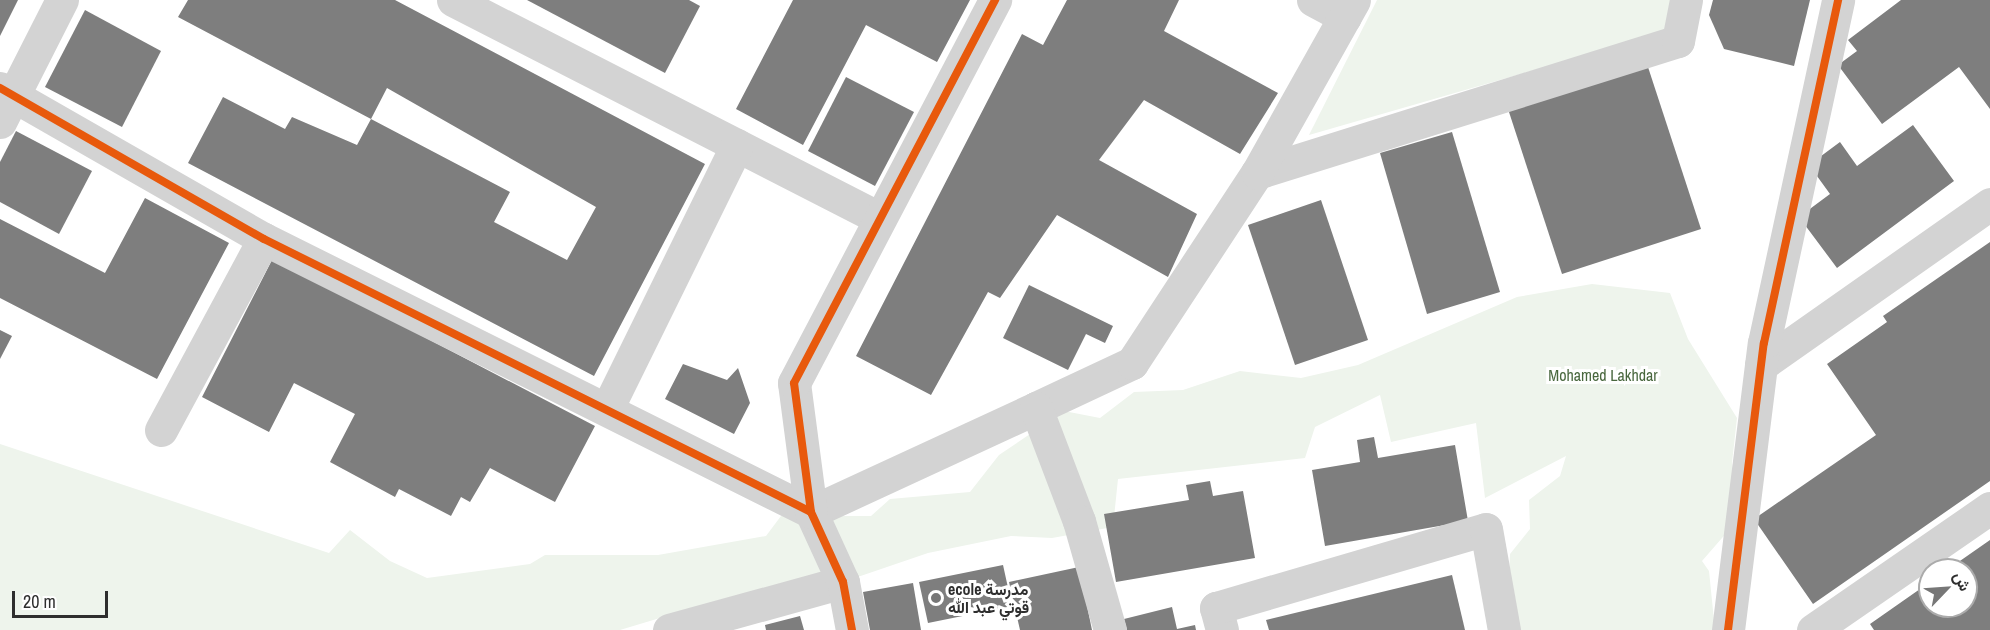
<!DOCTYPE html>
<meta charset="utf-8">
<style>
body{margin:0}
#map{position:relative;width:1990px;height:630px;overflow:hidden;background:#fff;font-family:"Archivo Narrow",Vazirmatn,sans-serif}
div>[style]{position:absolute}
.green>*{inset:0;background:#eef4ec}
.building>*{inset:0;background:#7e7e7e}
.minor>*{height:33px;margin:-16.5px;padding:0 16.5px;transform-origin:16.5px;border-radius:16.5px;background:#d3d3d3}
.cycleway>*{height:8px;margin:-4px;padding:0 4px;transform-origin:4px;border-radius:4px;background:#e8590c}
.dots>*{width:16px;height:16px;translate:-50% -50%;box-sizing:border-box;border:3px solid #fff;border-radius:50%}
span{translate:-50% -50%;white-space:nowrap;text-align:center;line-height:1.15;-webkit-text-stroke:6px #fff;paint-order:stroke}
.park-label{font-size:16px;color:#49673e}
.poi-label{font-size:16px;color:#2e2e2e;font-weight:700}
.left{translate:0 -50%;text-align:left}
.north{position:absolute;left:1918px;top:558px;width:60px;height:60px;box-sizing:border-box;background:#fff;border:2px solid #ababab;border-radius:50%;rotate:65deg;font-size:16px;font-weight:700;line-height:24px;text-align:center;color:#2e2e2e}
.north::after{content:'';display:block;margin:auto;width:21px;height:27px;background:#777;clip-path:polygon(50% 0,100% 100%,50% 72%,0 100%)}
.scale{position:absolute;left:12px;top:591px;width:96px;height:27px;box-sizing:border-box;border:3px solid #2e2e2e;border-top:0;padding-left:8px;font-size:18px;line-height:21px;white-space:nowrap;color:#2e2e2e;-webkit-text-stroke:4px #fff;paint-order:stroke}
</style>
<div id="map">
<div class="green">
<div style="clip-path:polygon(1377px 0,1679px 0,1677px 29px,1309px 135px)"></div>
<div style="clip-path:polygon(1592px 284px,1670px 293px,1688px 339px,1737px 418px,1732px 463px,1738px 508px,1729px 530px,1702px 561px,1709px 571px,1715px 630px,1507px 630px,1510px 554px,1530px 529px,1529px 500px,1560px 476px,1566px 456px,1485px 498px,1476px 423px,1391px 442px,1380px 395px,1315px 427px,1305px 458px,1118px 479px,1113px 527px,1052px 538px,1011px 536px,928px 553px,843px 582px,723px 599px,620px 630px,0 630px,0 444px,329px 553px,350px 530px,390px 561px,427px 578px,530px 564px,545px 555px,658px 555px,766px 536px,781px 516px,871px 516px,890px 499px,970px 492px,999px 455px,1064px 411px,1100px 418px,1134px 392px,1183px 390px,1240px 371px,1301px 378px,1358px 365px,1517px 297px)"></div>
</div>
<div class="building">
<div style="clip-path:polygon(0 0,18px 0,0 36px)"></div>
<div style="clip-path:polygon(evenodd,188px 0,395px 0,705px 164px,594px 376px,188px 163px,223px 97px,285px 129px,292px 117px,357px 145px,371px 119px,178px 17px,188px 0,387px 88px,596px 207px,567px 260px,494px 222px,510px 192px,371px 119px,387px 88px)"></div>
<div style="clip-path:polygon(527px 0,689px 0,700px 6px,665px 73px)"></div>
<div style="clip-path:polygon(793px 0,970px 0,937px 62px,866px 25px,803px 145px,736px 109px)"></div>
<div style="clip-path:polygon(1067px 0,1179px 0,1164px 31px,1278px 93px,1240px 154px,1144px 100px,1099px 160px,1197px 214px,1168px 277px,1057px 215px,1000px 298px,988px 292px,931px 395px,856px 356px,1022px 34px,1043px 45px)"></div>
<div style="clip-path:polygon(1713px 0,1810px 0,1794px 66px,1724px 49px,1709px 15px)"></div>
<div style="clip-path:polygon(1901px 0,1990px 0,1990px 109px,1959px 67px,1882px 124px,1838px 65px,1857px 51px,1848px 40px)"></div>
<div style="clip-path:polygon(85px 10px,161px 51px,122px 127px,45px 87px)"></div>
<div style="clip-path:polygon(1647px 64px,1701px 229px,1562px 274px,1508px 109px)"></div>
<div style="clip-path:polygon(846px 77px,914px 112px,875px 186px,808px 151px)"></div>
<div style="clip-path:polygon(1913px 125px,1954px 181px,1837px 268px,1799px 217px,1830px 194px,1809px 165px,1840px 142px,1857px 166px)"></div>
<div style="clip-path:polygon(16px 131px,92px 171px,59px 234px,0 202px,0 162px)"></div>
<div style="clip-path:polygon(1452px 132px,1500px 292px,1427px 314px,1380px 153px)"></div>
<div style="clip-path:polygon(145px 198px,229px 243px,157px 379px,0 298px,0 219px,105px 273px)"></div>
<div style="clip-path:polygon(1321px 200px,1368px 340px,1295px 365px,1248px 225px)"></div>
<div style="clip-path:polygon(1990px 242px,1990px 481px,1813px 604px,1754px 519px,1876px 435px,1827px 364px,1887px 322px,1883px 316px)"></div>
<div style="clip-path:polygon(273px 258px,595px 426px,555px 502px,490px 468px,470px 502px,461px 497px,451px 516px,399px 489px,395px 497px,330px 462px,355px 414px,294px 383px,269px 432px,202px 397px)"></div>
<div style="clip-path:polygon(1029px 285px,1113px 326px,1105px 343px,1086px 334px,1068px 370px,1003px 338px)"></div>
<div style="clip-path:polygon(0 330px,12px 336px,0 359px)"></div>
<div style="clip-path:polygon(683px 364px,727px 380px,738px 368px,750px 403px,734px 434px,665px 399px)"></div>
<div style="clip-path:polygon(1374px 437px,1378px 458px,1455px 445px,1468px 521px,1325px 546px,1312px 470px,1360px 462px,1357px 440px)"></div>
<div style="clip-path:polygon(1210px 481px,1213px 496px,1243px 491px,1255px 558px,1116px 582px,1104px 514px,1189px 500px,1186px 485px)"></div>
<div style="clip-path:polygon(1990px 540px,1990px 630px,1874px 630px,1870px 624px,1930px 582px,1930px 606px,1966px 606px,1966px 570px,1947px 570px)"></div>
<div style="clip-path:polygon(1003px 565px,1012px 606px,928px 623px,919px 582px)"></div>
<div style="clip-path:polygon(1079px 567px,1092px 630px,1020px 630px,1009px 582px)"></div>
<div style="clip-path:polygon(1452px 575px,1465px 630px,1269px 630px,1266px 620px)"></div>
<div style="clip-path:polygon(913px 583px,921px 630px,870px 630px,863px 592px)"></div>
<div style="clip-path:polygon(1172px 607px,1177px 629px,1195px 625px,1196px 630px,1127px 630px,1124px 619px)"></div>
<div style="clip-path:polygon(800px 616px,804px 630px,766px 630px,765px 625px)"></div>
</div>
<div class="minor">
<div style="left:453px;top:0;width:479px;rotate:27.1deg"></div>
<div style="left:1313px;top:0;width:36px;rotate:28deg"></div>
<div style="left:0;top:88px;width:304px;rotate:29.8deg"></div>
<div style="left:264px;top:239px;width:611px;rotate:26.52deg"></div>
<div style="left:0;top:122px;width:137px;rotate:-63.1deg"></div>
<div style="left:1257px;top:173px;width:441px;rotate:-17.4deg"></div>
<div style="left:1678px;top:41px;width:42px;rotate:-79deg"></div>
<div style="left:1761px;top:365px;width:280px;rotate:-35.1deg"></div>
<div style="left:608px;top:407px;width:292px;rotate:-63.8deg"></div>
<div style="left:1036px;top:408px;width:106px;rotate:-25.1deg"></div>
<div style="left:1132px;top:363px;width:227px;rotate:-56.7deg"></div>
<div style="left:1257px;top:173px;width:198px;rotate:-60.7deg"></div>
<div style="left:161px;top:430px;width:217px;rotate:-61.7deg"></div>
<div style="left:811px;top:512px;width:248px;rotate:-24.8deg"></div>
<div style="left:1036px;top:408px;width:121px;rotate:69.2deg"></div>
<div style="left:1079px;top:521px;width:113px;rotate:74.1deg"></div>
<div style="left:669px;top:630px;width:180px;rotate:-15.4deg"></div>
<div style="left:852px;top:630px;width:49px;rotate:-100.6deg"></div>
<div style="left:843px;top:582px;width:77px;rotate:-114.6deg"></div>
<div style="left:811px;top:512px;width:130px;rotate:-97.5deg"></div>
<div style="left:794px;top:383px;width:433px;rotate:-62.3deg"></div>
<div style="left:1222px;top:630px;width:23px;rotate:-105deg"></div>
<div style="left:1216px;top:608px;width:281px;rotate:-16.3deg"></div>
<div style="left:1486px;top:529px;width:103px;rotate:79.9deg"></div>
<div style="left:1728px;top:630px;width:289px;rotate:-82.9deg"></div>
<div style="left:1764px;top:343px;width:351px;rotate:-77.8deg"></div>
<div style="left:1813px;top:630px;width:215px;rotate:-34.6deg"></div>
</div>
<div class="cycleway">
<div style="left:0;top:88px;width:304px;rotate:29.8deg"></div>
<div style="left:264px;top:239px;width:611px;rotate:26.52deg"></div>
<div style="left:852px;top:630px;width:49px;rotate:-100.6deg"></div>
<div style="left:843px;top:582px;width:77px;rotate:-114.6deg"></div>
<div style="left:811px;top:512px;width:130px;rotate:-97.5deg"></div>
<div style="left:794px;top:383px;width:433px;rotate:-62.3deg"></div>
<div style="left:1728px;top:630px;width:289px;rotate:-82.9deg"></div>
<div style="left:1764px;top:343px;width:351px;rotate:-77.8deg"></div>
</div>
<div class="dots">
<div style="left:936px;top:598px;background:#777"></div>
</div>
<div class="park-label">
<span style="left:1603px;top:375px">Mohamed Lakhdar</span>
</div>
<div class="poi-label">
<span class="left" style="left:948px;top:598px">ecole مدرسة<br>قوتي عبد الله</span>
</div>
<div class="north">ش</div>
<div class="scale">20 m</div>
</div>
